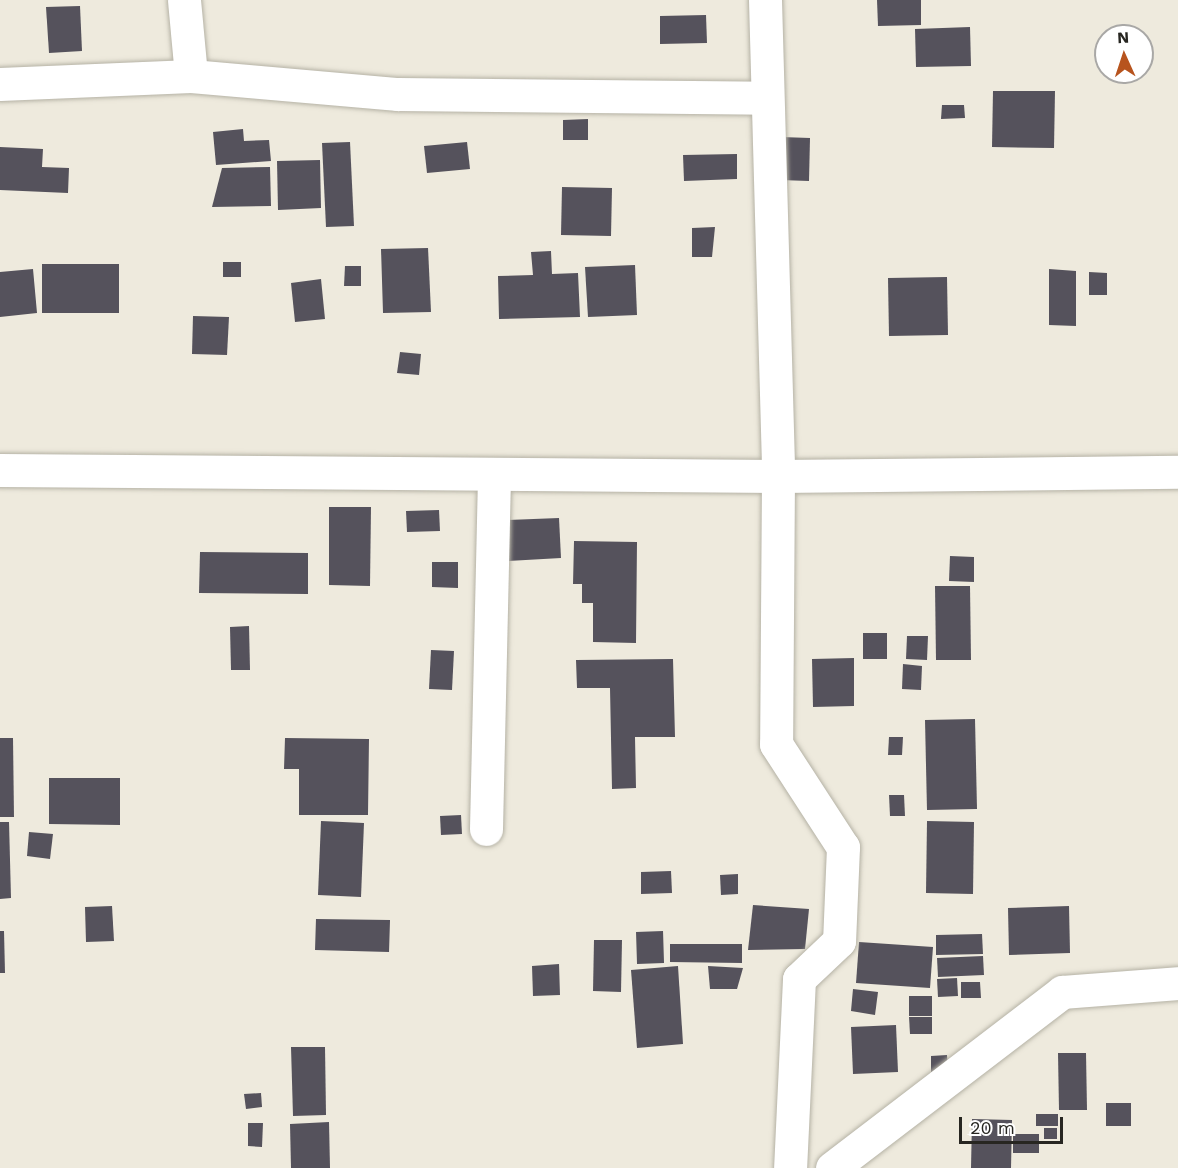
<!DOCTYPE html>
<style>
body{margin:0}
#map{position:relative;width:1178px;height:1168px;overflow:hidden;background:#eeeadd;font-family:"Work Sans",sans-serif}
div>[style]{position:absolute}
.building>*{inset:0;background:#55525c}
.roads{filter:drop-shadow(0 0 2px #b5b2a5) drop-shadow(0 0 2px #b5b2a5)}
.minor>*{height:33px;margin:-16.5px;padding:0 16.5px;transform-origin:16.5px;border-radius:16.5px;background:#fff}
span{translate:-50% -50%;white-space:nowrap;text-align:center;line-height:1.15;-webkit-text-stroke:6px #fff;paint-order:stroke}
.north{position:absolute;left:1094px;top:24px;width:60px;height:60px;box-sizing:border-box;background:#fff;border:2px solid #a9a8a6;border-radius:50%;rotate:357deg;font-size:16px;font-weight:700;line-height:24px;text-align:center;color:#272621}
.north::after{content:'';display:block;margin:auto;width:21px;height:27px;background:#b7541e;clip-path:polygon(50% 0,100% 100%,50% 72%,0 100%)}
.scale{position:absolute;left:959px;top:1117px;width:104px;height:27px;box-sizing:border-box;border:3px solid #272621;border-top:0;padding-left:8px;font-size:18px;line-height:21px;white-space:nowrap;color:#272621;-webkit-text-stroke:4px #fff;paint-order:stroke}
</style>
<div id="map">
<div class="building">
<div style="clip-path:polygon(877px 0,921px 0,921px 25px,878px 26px)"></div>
<div style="clip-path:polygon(80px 6px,82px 51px,49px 53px,46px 7px)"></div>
<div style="clip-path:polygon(706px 15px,707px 43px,660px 44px,660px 16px)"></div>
<div style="clip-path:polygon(970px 27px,971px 66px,916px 67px,915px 29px)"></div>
<div style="clip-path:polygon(993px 91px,1055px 91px,1054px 148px,992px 147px)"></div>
<div style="clip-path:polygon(942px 105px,964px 105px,965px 118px,941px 119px)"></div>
<div style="clip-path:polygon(588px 119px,588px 140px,563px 140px,563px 120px)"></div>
<div style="clip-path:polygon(243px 129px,244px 141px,269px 140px,271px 161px,216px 165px,213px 132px)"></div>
<div style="clip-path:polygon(781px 137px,810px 138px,809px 181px,780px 180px)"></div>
<div style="clip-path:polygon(350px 142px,354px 226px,326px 227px,322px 143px)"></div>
<div style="clip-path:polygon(467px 142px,470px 169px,427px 173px,424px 146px)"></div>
<div style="clip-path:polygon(0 147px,43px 149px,42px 167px,69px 168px,68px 193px,0 190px)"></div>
<div style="clip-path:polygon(737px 154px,737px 179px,684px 181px,683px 155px)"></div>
<div style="clip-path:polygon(320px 160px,321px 208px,278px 210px,277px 161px)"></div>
<div style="clip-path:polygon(270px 167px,271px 206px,212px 207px,222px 168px)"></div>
<div style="clip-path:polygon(562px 187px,612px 188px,611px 236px,561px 235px)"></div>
<div style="clip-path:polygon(715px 227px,712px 257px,692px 257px,692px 228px)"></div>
<div style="clip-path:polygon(428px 248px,431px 312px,383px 313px,381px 249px)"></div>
<div style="clip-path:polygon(551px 251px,552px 274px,578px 273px,580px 317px,499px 319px,498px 276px,533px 275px,531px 252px)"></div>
<div style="clip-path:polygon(223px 262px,241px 262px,241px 277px,223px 277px)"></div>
<div style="clip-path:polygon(42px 264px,119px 264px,119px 313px,42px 313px)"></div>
<div style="clip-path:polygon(635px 265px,637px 315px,588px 317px,585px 267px)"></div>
<div style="clip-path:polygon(345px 266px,361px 266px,361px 286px,344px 286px)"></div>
<div style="clip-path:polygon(33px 269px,37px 313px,0 317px,0 272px)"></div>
<div style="clip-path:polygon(1049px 269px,1076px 271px,1076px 326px,1049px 325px)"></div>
<div style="clip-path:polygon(1089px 272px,1107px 273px,1107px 295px,1089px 295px)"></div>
<div style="clip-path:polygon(947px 277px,948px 335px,889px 336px,888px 278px)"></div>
<div style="clip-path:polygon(321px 279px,325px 319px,295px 322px,291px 283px)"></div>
<div style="clip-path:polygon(193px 316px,229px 317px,227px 355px,192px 354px)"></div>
<div style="clip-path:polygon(400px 352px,421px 354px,419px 375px,397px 373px)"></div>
<div style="clip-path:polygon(329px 507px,371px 507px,370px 586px,329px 585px)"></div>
<div style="clip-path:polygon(439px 510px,440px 531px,407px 532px,406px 511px)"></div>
<div style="clip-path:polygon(559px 518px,561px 558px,508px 561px,506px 520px)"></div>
<div style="clip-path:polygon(574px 541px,637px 542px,636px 643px,593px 642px,593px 603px,582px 603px,582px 584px,573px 584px)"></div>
<div style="clip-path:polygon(200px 552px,308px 553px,308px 594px,199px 593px)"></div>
<div style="clip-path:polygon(950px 556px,974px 557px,974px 582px,949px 581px)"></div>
<div style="clip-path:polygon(432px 562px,458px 562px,458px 588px,432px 587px)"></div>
<div style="clip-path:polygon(935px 586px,970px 586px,971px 660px,936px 660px)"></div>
<div style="clip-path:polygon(249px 626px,250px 670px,231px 670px,230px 627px)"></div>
<div style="clip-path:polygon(863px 633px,887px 633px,887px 659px,863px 659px)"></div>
<div style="clip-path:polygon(907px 636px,928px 636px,927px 660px,906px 659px)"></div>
<div style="clip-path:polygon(431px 650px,454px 651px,452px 690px,429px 689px)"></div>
<div style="clip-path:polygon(854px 658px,854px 706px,813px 707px,812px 659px)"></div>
<div style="clip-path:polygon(673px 659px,675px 737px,635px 737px,636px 788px,612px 789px,610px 688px,577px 688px,576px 660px)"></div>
<div style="clip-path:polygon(903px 664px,922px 666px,921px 690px,902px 689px)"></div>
<div style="clip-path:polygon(975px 719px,977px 809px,927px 810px,925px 720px)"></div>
<div style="clip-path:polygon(889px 737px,903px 737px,902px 755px,888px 755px)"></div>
<div style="clip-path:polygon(0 738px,13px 738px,14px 817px,0 817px)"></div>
<div style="clip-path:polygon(285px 738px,369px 739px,368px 815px,299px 815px,299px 769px,284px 769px)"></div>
<div style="clip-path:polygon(49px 778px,120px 778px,120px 825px,49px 824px)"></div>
<div style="clip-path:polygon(889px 795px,904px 795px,905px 816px,890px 816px)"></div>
<div style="clip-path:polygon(461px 815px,462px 834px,441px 835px,440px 816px)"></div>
<div style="clip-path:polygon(321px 821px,364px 823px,361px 897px,318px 895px)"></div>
<div style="clip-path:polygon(927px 821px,974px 822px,973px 894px,926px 893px)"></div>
<div style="clip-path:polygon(0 822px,9px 822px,11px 898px,0 899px)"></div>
<div style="clip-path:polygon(29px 832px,53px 834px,50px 859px,27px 856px)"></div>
<div style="clip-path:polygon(671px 871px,672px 893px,641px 894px,641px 872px)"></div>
<div style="clip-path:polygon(738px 874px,738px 894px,721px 895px,720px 875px)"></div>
<div style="clip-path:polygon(753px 905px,809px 909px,805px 949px,748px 950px)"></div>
<div style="clip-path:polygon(112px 906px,114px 941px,86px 942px,85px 907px)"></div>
<div style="clip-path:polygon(1069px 906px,1070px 953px,1009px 955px,1008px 908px)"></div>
<div style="clip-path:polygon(316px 919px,390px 920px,389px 952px,315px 950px)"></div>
<div style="clip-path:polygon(0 931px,4px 931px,5px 973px,0 973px)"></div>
<div style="clip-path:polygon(663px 931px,664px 963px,637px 964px,636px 932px)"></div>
<div style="clip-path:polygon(982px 934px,983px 954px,936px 955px,936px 935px)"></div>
<div style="clip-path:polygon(594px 940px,622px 940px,621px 992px,593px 991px)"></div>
<div style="clip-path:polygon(859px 942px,933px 947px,930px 988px,856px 983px)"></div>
<div style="clip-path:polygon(670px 944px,742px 944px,742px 963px,670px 962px)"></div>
<div style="clip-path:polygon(983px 956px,984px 975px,938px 977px,937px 958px)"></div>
<div style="clip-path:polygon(559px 964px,560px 995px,533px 996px,532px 966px)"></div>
<div style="clip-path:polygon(678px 966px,683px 1044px,637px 1048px,631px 970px)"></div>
<div style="clip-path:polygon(708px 966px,743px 968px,737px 989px,710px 989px)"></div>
<div style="clip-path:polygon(957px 978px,958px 996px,938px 997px,937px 979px)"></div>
<div style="clip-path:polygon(961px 982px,980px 982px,981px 998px,961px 998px)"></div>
<div style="clip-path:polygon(853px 989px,878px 992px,875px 1015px,851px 1011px)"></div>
<div style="clip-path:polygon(909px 996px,932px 996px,932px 1016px,909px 1016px)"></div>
<div style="clip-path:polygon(909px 1017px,932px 1017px,932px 1034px,910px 1034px)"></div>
<div style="clip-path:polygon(896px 1025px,898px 1072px,853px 1074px,851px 1027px)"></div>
<div style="clip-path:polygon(291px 1047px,325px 1047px,326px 1115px,293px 1116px)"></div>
<div style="clip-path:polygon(1058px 1053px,1086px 1053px,1087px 1110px,1059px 1110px)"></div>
<div style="clip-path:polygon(947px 1055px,948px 1071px,931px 1072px,931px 1056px)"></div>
<div style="clip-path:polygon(261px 1093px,262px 1107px,246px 1109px,244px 1094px)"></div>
<div style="clip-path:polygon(1106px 1103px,1131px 1103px,1131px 1126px,1106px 1126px)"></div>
<div style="clip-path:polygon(1036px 1114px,1058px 1114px,1058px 1126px,1036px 1126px)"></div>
<div style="clip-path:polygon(972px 1119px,1012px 1120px,1011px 1168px,971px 1168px)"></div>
<div style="clip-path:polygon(329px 1122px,330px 1168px,291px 1168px,290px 1124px)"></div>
<div style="clip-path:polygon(248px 1123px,263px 1123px,262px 1147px,248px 1146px)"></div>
<div style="clip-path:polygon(1044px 1128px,1057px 1128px,1057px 1139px,1044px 1139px)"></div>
<div style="clip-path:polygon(1013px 1134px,1039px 1134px,1039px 1153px,1013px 1153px)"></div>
</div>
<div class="roads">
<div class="minor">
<div style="left:184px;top:0;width:76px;rotate:84.7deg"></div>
<div style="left:765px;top:0;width:476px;rotate:88.4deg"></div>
<div style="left:778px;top:476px;width:268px;rotate:90.4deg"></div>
<div style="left:776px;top:744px;width:123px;rotate:57deg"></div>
<div style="left:843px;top:847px;width:94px;rotate:92.4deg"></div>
<div style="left:839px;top:941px;width:55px;rotate:136.5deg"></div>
<div style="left:799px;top:979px;width:189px;rotate:92.7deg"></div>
<div style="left:0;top:84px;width:191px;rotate:-2.4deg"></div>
<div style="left:191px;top:76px;width:208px;rotate:5deg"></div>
<div style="left:398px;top:94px;width:369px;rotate:0.6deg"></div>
<div style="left:0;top:470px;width:778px;rotate:0.44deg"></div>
<div style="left:778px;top:476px;width:400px;rotate:-0.6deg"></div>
<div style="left:486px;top:829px;width:355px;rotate:-88.7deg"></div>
<div style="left:832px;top:1168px;width:290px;rotate:-37.4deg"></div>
<div style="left:1062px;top:992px;width:116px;rotate:-4.4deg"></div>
</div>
</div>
<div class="north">N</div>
<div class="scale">20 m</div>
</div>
